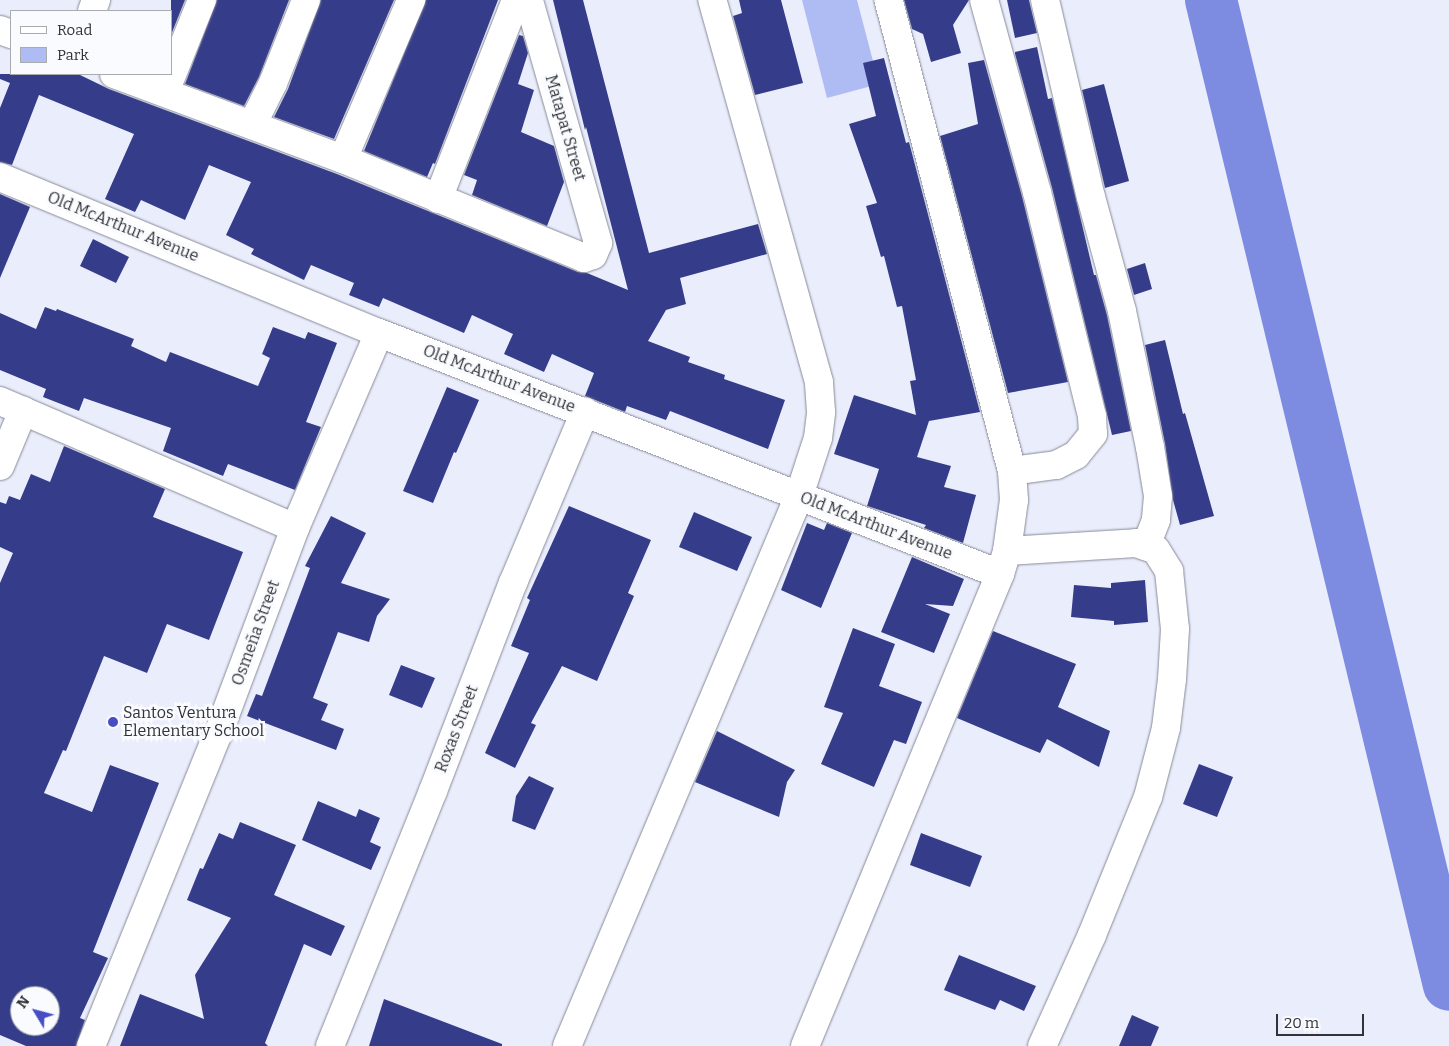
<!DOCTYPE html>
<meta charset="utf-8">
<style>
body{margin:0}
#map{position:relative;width:1449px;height:1046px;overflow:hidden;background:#eaedfc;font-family:Bitter,serif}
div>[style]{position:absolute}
.green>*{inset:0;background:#afbcf4}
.river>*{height:52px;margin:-26px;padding:0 26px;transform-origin:26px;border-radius:26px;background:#7d8ce1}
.building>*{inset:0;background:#353d8a}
.roads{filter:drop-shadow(0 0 1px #878a97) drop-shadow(0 0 1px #878a97)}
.minor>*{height:28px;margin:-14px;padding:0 14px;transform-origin:14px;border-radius:14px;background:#fff}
.dots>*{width:14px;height:14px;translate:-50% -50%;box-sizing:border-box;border:2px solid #fafbfe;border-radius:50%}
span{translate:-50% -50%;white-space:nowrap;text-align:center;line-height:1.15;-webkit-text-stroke:5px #fafbfe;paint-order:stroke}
.street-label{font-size:16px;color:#313338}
.poi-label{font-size:16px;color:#313338}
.left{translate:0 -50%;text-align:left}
.legend{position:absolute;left:10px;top:10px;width:162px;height:65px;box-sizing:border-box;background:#fafbfe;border:1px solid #aaabaf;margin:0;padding:6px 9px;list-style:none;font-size:15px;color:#313338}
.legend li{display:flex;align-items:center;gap:10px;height:25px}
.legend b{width:25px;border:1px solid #aaabaf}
.north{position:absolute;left:10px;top:986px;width:50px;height:50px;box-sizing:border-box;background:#fafbfe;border:1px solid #aaabaf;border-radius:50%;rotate:307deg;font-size:14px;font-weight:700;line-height:20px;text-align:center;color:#313338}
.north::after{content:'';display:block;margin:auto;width:18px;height:22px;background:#474ec4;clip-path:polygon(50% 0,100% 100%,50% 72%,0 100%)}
.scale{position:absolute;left:1276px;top:1014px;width:88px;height:22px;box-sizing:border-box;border:2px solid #313338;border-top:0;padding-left:6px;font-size:15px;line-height:18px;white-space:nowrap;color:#313338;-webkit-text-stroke:4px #fafbfe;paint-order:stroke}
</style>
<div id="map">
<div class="green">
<div style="clip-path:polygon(802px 0,857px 0,879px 84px,827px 98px)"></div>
</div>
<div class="river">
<div style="left:1211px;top:0;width:1013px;rotate:76.42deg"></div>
</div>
<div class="building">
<div style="clip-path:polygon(171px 0,185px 0,171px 35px)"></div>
<div style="clip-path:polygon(217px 0,289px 0,259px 77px,244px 106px,185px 84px)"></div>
<div style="clip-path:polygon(321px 0,394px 0,334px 139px,274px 117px,288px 89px)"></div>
<div style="clip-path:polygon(426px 0,498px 0,435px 164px,433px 163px,427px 177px,364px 151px)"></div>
<div style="clip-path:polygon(553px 0,583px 0,649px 253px,758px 224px,767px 254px,680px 278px,686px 304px,666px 310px,648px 341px,690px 357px,688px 362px,725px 375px,724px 379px,785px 400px,768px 449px,670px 411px,666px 420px,627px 406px,625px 412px,585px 396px,594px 373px,552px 354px,544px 372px,504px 354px,513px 334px,472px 315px,464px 333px,383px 298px,379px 307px,349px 295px,354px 283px,311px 265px,304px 280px,251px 254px,254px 249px,226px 235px,251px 182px,209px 165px,185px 220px,141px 200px,135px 212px,105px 199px,134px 134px,39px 95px,12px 165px,0 162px,0 108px,10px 83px,0 79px,0 74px,78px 74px,109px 89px,337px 174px,578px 272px,587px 273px,628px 290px,586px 127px,585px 130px)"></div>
<div style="clip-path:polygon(739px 0,781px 0,803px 83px,755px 95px,733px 16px,742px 13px)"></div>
<div style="clip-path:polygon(904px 0,969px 0,953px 25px,961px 53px,931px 62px,923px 34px,912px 29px)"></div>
<div style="clip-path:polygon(1007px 0,1029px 0,1037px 33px,1015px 38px)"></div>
<div style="clip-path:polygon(519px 35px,523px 36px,528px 53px,518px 84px,534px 90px,521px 132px,554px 146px,564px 182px,547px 226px,472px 195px,477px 180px,464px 175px)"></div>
<div style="clip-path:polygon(1037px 47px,1048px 99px,1052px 98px,1094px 275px,1096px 275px,1107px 315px,1131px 431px,1112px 435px,1052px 188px,1015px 54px,1015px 52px)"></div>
<div style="clip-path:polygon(884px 58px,906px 143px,909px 142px,980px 412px,929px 421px,917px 457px,951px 466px,944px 487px,976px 495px,963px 543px,924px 528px,926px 525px,867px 506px,879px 469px,834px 454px,854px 395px,916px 415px,910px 381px,916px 380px,902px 306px,897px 307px,884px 256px,881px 257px,866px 206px,877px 203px,849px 124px,876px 116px,863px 63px)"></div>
<div style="clip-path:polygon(984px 60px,1022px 196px,1068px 382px,1008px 393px,940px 136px,978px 124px,968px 63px)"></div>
<div style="clip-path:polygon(1104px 84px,1129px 181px,1105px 188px,1082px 90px)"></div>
<div style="clip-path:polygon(0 194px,30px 207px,0 278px)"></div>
<div style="clip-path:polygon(93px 239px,129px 257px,116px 283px,80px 266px)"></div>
<div style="clip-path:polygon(1145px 263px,1152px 289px,1134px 295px,1127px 269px)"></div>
<div style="clip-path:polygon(45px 307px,56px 311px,57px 309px,134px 339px,131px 346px,166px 362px,170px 352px,258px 386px,270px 358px,262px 354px,273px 327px,305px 339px,308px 332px,337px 343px,306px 422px,321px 427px,295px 490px,228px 464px,223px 476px,163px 451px,171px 428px,84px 398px,79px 411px,43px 397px,46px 389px,0 370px,0 313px,36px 329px)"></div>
<div style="clip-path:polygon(1165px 340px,1183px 414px,1185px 413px,1214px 516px,1180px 525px,1173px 500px,1165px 444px,1145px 345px)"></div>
<div style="clip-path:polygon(447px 387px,479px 400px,456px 453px,454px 452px,433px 503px,403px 491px)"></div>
<div style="clip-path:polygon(evenodd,64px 446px,165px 489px,153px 517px,243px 552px,209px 640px,167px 624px,147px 673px,104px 656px,66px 751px,63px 750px,44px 793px,92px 812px,110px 765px,159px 783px,93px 952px,108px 958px,80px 1018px,85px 1020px,76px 1046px,26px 1046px,0 1035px,0 583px,13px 553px,0 547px,0 502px,6px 504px,9px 496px,20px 500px,31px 474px,50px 482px,64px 446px,20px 996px,50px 996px,50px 1026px,20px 1026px,20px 996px)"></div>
<div style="clip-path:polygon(569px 506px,651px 540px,628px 593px,634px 596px,597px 681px,562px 666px,531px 723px,536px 725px,515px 768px,485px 753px,529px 653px,511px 646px,530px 600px,527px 598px)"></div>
<div style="clip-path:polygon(694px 512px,752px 537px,737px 571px,679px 547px)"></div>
<div style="clip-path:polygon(331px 516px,366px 533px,341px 583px,390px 599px,377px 616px,369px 642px,338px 632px,313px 698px,328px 704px,321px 720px,344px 729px,336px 750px,247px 716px,256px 694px,262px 696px,310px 568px,305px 566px)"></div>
<div style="clip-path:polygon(807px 523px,824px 530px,827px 523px,852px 533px,821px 608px,781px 590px)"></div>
<div style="clip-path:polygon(912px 557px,964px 579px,953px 606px,925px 604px,950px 614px,934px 653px,881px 632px)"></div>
<div style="clip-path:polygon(1145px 580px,1148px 622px,1114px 625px,1114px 621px,1071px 617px,1074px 585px,1111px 588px,1111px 583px)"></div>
<div style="clip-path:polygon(853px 628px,895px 644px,879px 686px,922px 702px,906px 744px,894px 740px,874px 787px,821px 764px,843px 713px,824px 707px)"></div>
<div style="clip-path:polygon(993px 631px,1076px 664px,1058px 707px,1110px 731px,1099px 767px,1047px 739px,1040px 753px,957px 718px)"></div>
<div style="clip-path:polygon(401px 665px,435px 678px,422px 708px,389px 695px)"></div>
<div style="clip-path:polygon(717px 731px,795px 770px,787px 782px,779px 817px,695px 782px)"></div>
<div style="clip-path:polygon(1199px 764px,1233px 777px,1217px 817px,1183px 804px)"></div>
<div style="clip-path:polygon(529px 776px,554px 788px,535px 830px,512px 821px,516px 796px)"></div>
<div style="clip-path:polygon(318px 801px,356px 817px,359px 809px,380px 818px,370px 842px,381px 847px,371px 870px,302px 840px)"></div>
<div style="clip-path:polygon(240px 822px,296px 845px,274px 895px,345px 926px,331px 956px,304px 944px,265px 1043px,268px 1046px,120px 1046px,140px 994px,204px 1019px,195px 975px,231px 918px,187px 900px,200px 868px,203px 869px,219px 833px,233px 839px)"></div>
<div style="clip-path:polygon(921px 833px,982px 856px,970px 887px,910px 865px)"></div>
<div style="clip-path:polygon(959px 955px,1036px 986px,1024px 1011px,1000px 1000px,995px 1010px,944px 990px)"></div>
<div style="clip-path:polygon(384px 999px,502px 1044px,502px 1046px,369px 1046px)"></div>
<div style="clip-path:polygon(1132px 1015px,1159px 1027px,1151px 1046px,1119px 1046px)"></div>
</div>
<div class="roads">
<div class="minor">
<div style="left:984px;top:0;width:199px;rotate:74.6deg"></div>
<div style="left:1037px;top:192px;width:231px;rotate:76.2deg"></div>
<div style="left:1092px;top:416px;width:18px;rotate:87deg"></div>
<div style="left:1093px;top:434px;width:27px;rotate:129deg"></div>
<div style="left:1076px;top:455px;width:22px;rotate:153deg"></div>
<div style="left:1056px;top:465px;width:44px;rotate:172.2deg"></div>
<div style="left:1045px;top:0;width:202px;rotate:76.9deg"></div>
<div style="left:1091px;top:197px;width:118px;rotate:74.8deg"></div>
<div style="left:1122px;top:311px;width:139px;rotate:78.4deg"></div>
<div style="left:1150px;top:447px;width:50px;rotate:80.7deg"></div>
<div style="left:1158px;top:496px;width:24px;rotate:95deg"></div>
<div style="left:1156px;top:520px;width:28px;rotate:111deg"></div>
<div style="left:92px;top:11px;width:12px;rotate:-70deg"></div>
<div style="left:0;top:30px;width:12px;rotate:20deg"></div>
<div style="left:114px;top:74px;width:244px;rotate:20.4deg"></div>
<div style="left:343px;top:159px;width:261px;rotate:22.3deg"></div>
<div style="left:584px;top:258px;width:9px;rotate:-18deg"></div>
<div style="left:593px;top:255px;width:13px;rotate:-67deg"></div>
<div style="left:598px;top:243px;width:253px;rotate:-105.9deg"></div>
<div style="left:165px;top:92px;width:99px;rotate:-68.1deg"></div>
<div style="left:252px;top:125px;width:47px;rotate:-63.4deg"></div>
<div style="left:273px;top:83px;width:89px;rotate:-68.3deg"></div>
<div style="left:343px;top:159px;width:173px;rotate:-66.8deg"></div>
<div style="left:0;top:177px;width:410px;rotate:22.4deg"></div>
<div style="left:379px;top:333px;width:666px;rotate:21.21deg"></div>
<div style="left:438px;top:199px;width:214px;rotate:-68.6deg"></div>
<div style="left:0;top:401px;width:321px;rotate:23.3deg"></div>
<div style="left:0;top:466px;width:60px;rotate:-67.3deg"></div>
<div style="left:1007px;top:551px;width:129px;rotate:-3.5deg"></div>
<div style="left:1136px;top:543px;width:21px;rotate:19deg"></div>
<div style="left:1156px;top:550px;width:25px;rotate:58deg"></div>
<div style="left:1169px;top:571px;width:58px;rotate:84.1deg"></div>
<div style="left:1175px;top:629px;width:50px;rotate:93.4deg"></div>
<div style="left:1172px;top:679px;width:49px;rotate:97deg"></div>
<div style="left:1166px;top:728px;width:71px;rotate:104.6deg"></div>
<div style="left:1148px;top:797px;width:149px;rotate:112.1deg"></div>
<div style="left:1092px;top:935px;width:122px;rotate:114.2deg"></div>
<div style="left:91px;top:1046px;width:337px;rotate:-67.9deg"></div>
<div style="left:218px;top:734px;width:220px;rotate:-69.5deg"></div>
<div style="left:295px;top:528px;width:212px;rotate:-66.7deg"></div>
<div style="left:330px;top:1046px;width:275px;rotate:-68deg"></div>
<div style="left:433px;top:791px;width:223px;rotate:-69deg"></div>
<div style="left:513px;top:583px;width:186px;rotate:-67.2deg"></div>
<div style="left:567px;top:1046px;width:597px;rotate:-67.13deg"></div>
<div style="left:799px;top:496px;width:61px;rotate:-71.9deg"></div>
<div style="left:818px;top:438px;width:26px;rotate:-83deg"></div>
<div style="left:821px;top:412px;width:30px;rotate:-94deg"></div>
<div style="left:819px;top:382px;width:397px;rotate:-105.6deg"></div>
<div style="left:805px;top:1046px;width:511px;rotate:-67.55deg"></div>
<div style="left:1000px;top:574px;width:24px;rotate:-73deg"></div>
<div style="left:1007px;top:551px;width:51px;rotate:-82.2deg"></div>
<div style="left:1014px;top:500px;width:29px;rotate:-94deg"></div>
<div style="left:1012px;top:471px;width:487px;rotate:-104.7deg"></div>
</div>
</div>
<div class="dots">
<div style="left:113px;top:722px;background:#474ec4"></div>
</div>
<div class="street-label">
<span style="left:565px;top:128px;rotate:74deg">Matapat Street</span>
<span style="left:123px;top:227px;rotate:22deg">Old McArthur Avenue</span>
<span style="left:499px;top:379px;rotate:21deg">Old McArthur Avenue</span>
<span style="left:876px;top:526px;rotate:21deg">Old McArthur Avenue</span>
<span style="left:256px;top:633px;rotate:-70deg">Osmeña Street</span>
<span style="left:457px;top:729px;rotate:-69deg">Roxas Street</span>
</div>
<div class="poi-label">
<span class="left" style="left:123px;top:722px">Santos Ventura<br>Elementary School</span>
</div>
<ul class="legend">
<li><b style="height:6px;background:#fff"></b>Road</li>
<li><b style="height:14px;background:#afbcf4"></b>Park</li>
</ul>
<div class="north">N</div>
<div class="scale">20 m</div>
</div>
